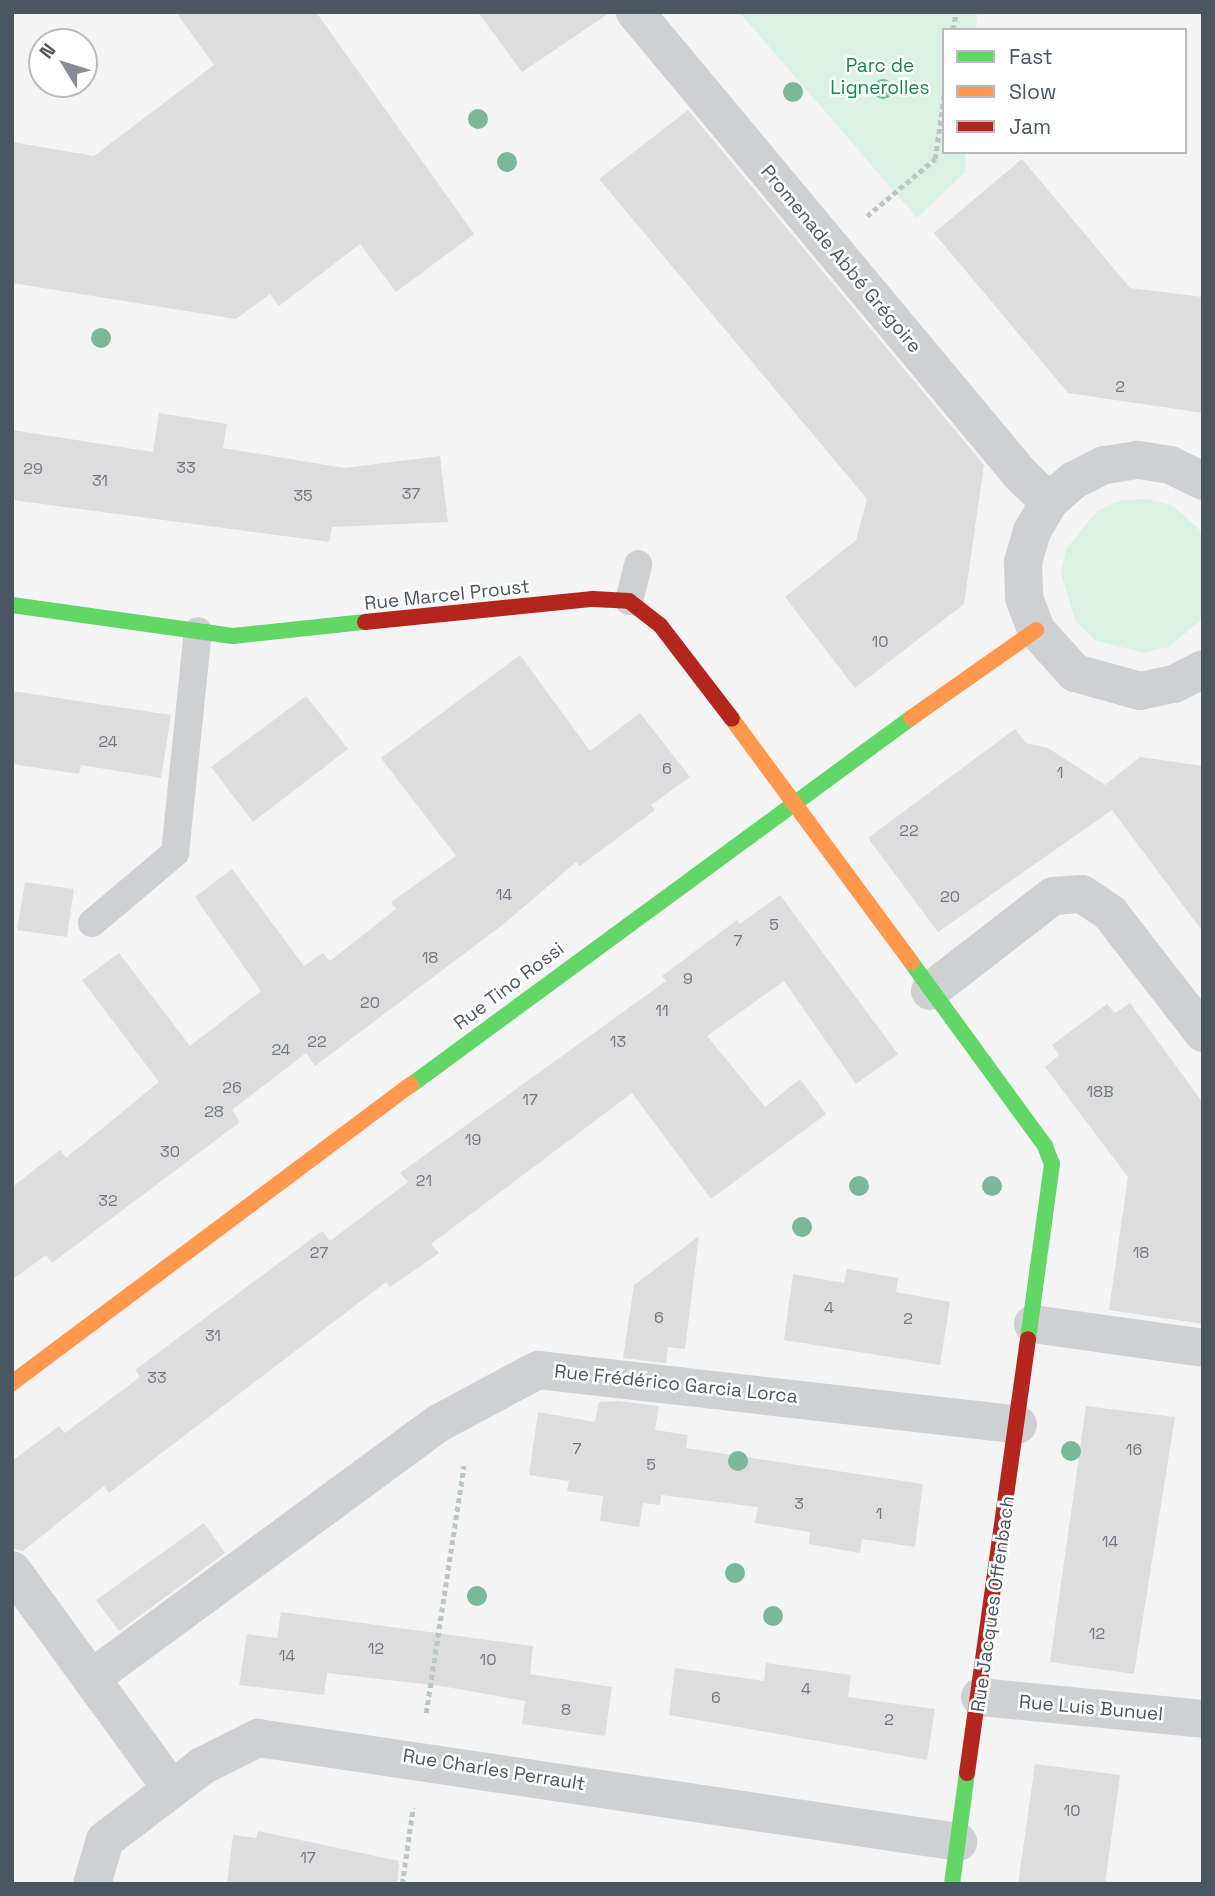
<!DOCTYPE html>
<meta charset="utf-8">
<style>
body{margin:0}
#map{position:relative;width:1215px;height:1896px;overflow:hidden;background:#f4f4f4;font-family:"Space Grotesk",sans-serif}
div>[style]{position:absolute}
.green>*{inset:0;background:#d9f2e3}
.building>*{inset:0;background:#ddddde}
.path>*{height:4.5px;margin-top:-2.25px;transform-origin:0;background:repeating-linear-gradient(90deg,#bcc7c4 0 5px,transparent 0 8.5px)}
.lane>*{height:28px;margin:-14px;padding:0 14px;transform-origin:14px;border-radius:14px;background:#ced0d2}
.street>*{height:38px;margin:-19px;padding:0 19px;transform-origin:19px;border-radius:19px;background:#ced0d2}
.fast>*{height:16px;margin:-8px;padding:0 8px;transform-origin:8px;border-radius:8px;background:#63d668}
.slow>*{height:16px;margin:-8px;padding:0 8px;transform-origin:8px;border-radius:8px;background:#ff974d}
.jam>*{height:16px;margin:-8px;padding:0 8px;transform-origin:8px;border-radius:8px;background:#b3261e}
.trees>*{width:20px;height:20px;margin:-10px;border-radius:50%;background:#7ab899}
span{translate:-50% -50%;white-space:nowrap;text-align:center;line-height:1.15;-webkit-text-stroke:5px #fff;paint-order:stroke}
.number-label{font-size:16px;color:#707881}
.number-label span{-webkit-text-stroke-width:0}
.park-label{font-size:19px;color:#17864f}
.street-label{font-size:19px;color:#4a5661}
.frame{position:absolute;inset:0;border:14px solid #4a5661;pointer-events:none}
.legend{position:absolute;left:942px;top:28px;width:245px;height:126px;box-sizing:border-box;background:#fff;border:2px solid #b7bbc0;margin:0;padding:9px 12px;list-style:none;font-size:21px;color:#4a5661}
.legend li{display:flex;align-items:center;gap:14px;height:35px}
.legend b{width:35px;border:2px solid #b7bbc0}
.north{position:absolute;left:28px;top:28px;width:70px;height:70px;box-sizing:border-box;background:#fff;border:2px solid #b7bbc0;border-radius:50%;rotate:308deg;font-size:19px;font-weight:700;line-height:28px;text-align:center;color:#4a5661}
.north::after{content:'';display:block;margin:auto;width:24px;height:32px;background:#868d94;clip-path:polygon(50% 0,100% 100%,50% 72%,0 100%)}
</style>
<div id="map">
<div class="green">
<div style="clip-path:polygon(739px 12px,977px 12px,976px 30px,944px 30px,944px 152px,966px 152px,965px 172px,917px 218px)"></div>
<div style="clip-path:polygon(1147px 499px,1172px 505px,1203px 533px,1203px 619px,1168px 647px,1143px 653px,1095px 640px,1076px 622px,1061px 574px,1066px 549px,1098px 510px,1122px 500px)"></div>
</div>
<div class="building">
<div style="clip-path:polygon(176px 12px,316px 12px,474px 234px,396px 292px,360px 244px,279px 306px,270px 294px,236px 319px,12px 283px,12px 142px,94px 156px,214px 65px)"></div>
<div style="clip-path:polygon(478px 12px,611px 12px,522px 72px)"></div>
<div style="clip-path:polygon(688px 110px,984px 465px,964px 604px,855px 688px,785px 597px,856px 540px,867px 499px,599px 179px)"></div>
<div style="clip-path:polygon(1022px 159px,1130px 288px,1203px 297px,1203px 413px,1068px 393px,934px 233px)"></div>
<div style="clip-path:polygon(159px 413px,227px 424px,223px 448px,344px 468px,440px 456px,448px 522px,332px 527px,329px 542px,12px 500px,12px 430px,153px 452px)"></div>
<div style="clip-path:polygon(520px 655px,590px 751px,640px 713px,690px 777px,651px 805px,655px 810px,580px 866px,576px 862px,505px 923px,315px 1066px,306px 1053px,232px 1110px,240px 1122px,52px 1263px,46px 1255px,12px 1280px,12px 1187px,60px 1150px,66px 1158px,159px 1082px,82px 980px,119px 953px,190px 1046px,261px 991px,195px 897px,232px 869px,304px 966px,323px 953px,330px 961px,396px 909px,391px 902px,456px 856px,381px 758px)"></div>
<div style="clip-path:polygon(12px 691px,171px 715px,161px 778px,81px 765px,79px 774px,12px 764px)"></div>
<div style="clip-path:polygon(306px 696px,348px 749px,253px 822px,211px 767px)"></div>
<div style="clip-path:polygon(1015px 729px,1026px 743px,1048px 748px,1105px 785px,1140px 757px,1203px 766px,1203px 932px,1112px 810px,938px 932px,868px 838px)"></div>
<div style="clip-path:polygon(25px 882px,74px 889px,67px 937px,17px 930px)"></div>
<div style="clip-path:polygon(780px 895px,898px 1054px,856px 1084px,784px 981px,707px 1036px,765px 1107px,800px 1079px,826px 1114px,711px 1199px,632px 1093px,431px 1244px,439px 1253px,390px 1287px,386px 1282px,109px 1493px,104px 1486px,23px 1551px,12px 1549px,12px 1461px,59px 1426px,65px 1433px,140px 1377px,135px 1370px,322px 1231px,330px 1241px,408px 1182px,400px 1173px,666px 981px,662px 976px,737px 920px,740px 924px)"></div>
<div style="clip-path:polygon(1130px 1003px,1203px 1103px,1203px 1324px,1109px 1310px,1128px 1177px,1045px 1067px,1059px 1055px,1052px 1045px,1107px 1004px,1115px 1013px)"></div>
<div style="clip-path:polygon(699px 1236px,685px 1349px,668px 1347px,666px 1363px,623px 1358px,634px 1285px)"></div>
<div style="clip-path:polygon(847px 1269px,898px 1278px,896px 1292px,950px 1302px,940px 1365px,784px 1340px,793px 1274px,844px 1283px)"></div>
<div style="clip-path:polygon(617px 1401px,659px 1406px,655px 1430px,688px 1435px,686px 1448px,923px 1484px,915px 1547px,862px 1539px,860px 1553px,809px 1544px,810px 1532px,755px 1523px,758px 1507px,661px 1495px,660px 1505px,643px 1503px,639px 1527px,600px 1521px,603px 1496px,567px 1491px,569px 1481px,529px 1475px,538px 1412px,595px 1422px,599px 1402px)"></div>
<div style="clip-path:polygon(1086px 1406px,1175px 1417px,1134px 1674px,1050px 1662px)"></div>
<div style="clip-path:polygon(204px 1523px,225px 1553px,119px 1631px,96px 1600px)"></div>
<div style="clip-path:polygon(281px 1612px,533px 1646px,530px 1674px,612px 1687px,605px 1736px,522px 1724px,525px 1701px,441px 1686px,327px 1673px,324px 1695px,239px 1685px,247px 1634px,277px 1638px)"></div>
<div style="clip-path:polygon(766px 1663px,851px 1675px,848px 1697px,935px 1709px,927px 1760px,669px 1715px,675px 1668px,764px 1681px)"></div>
<div style="clip-path:polygon(1035px 1764px,1120px 1775px,1105px 1884px,1018px 1884px)"></div>
<div style="clip-path:polygon(258px 1831px,399px 1861px,397px 1884px,227px 1884px,233px 1835px,256px 1838px)"></div>
</div>
<div class="path">
<div style="left:953px;top:30px;width:18px;rotate:-81deg"></div>
<div style="left:867px;top:216px;width:89px;rotate:-40deg"></div>
<div style="left:935px;top:159px;width:65px;rotate:-82deg"></div>
<div style="left:426px;top:1713px;width:250px;rotate:-81.3deg"></div>
<div style="left:402px;top:1884px;width:77px;rotate:-81.8deg"></div>
</div>
<div class="lane">
<div style="left:629px;top:601px;width:38px;rotate:-76deg"></div>
<div style="left:92px;top:923px;width:109px;rotate:-40.1deg"></div>
<div style="left:175px;top:853px;width:223px;rotate:-84.1deg"></div>
</div>
<div class="street">
<div style="left:635px;top:12px;width:601px;rotate:50.19deg"></div>
<div style="left:1020px;top:474px;width:40px;rotate:44deg"></div>
<div style="left:1203px;top:481px;width:37px;rotate:-154deg"></div>
<div style="left:1170px;top:465px;width:33px;rotate:-171deg"></div>
<div style="left:1137px;top:460px;width:33px;rotate:171deg"></div>
<div style="left:1104px;top:465px;width:34px;rotate:153deg"></div>
<div style="left:1074px;top:480px;width:33px;rotate:139deg"></div>
<div style="left:1049px;top:502px;width:34px;rotate:120deg"></div>
<div style="left:1032px;top:531px;width:33px;rotate:106deg"></div>
<div style="left:1023px;top:563px;width:35px;rotate:88deg"></div>
<div style="left:1024px;top:598px;width:34px;rotate:69deg"></div>
<div style="left:1036px;top:630px;width:58px;rotate:47.8deg"></div>
<div style="left:1075px;top:673px;width:67px;rotate:15.5deg"></div>
<div style="left:1140px;top:691px;width:35px;rotate:-12deg"></div>
<div style="left:1174px;top:684px;width:33px;rotate:-27deg"></div>
<div style="left:930px;top:991px;width:155px;rotate:-37.7deg"></div>
<div style="left:1053px;top:896px;width:29px;rotate:-4deg"></div>
<div style="left:1082px;top:894px;width:34px;rotate:34deg"></div>
<div style="left:1110px;top:913px;width:152px;rotate:52.2deg"></div>
<div style="left:1033px;top:1324px;width:172px;rotate:8deg"></div>
<div style="left:12px;top:1570px;width:270px;rotate:53.9deg"></div>
<div style="left:93px;top:1677px;width:429px;rotate:-36.3deg"></div>
<div style="left:439px;top:1423px;width:112px;rotate:-28.2deg"></div>
<div style="left:538px;top:1370px;width:483px;rotate:6.5deg"></div>
<div style="left:980px;top:1697px;width:224px;rotate:5.6deg"></div>
<div style="left:92px;top:1884px;width:46px;rotate:-73.5deg"></div>
<div style="left:105px;top:1840px;width:122px;rotate:-37.3deg"></div>
<div style="left:202px;top:1766px;width:63px;rotate:-26.6deg"></div>
<div style="left:258px;top:1738px;width:708px;rotate:8.45deg"></div>
</div>
<div class="fast">
<div style="left:12px;top:605px;width:223px;rotate:8deg"></div>
<div style="left:233px;top:636px;width:133px;rotate:-6.1deg"></div>
<div style="left:911px;top:962px;width:228px;rotate:53.9deg"></div>
<div style="left:1045px;top:1146px;width:19px;rotate:69deg"></div>
<div style="left:1052px;top:1164px;width:177px;rotate:97.8deg"></div>
<div style="left:411px;top:1085px;width:620px;rotate:-36.28deg"></div>
<div style="left:952px;top:1884px;width:112px;rotate:-82.3deg"></div>
</div>
<div class="slow">
<div style="left:911px;top:718px;width:153px;rotate:-35.1deg"></div>
<div style="left:732px;top:719px;width:302px;rotate:53.6deg"></div>
<div style="left:12px;top:1383px;width:498px;rotate:-36.8deg"></div>
</div>
<div class="jam">
<div style="left:365px;top:622px;width:229px;rotate:-5.8deg"></div>
<div style="left:593px;top:599px;width:36px;rotate:3deg"></div>
<div style="left:629px;top:601px;width:39px;rotate:38deg"></div>
<div style="left:660px;top:625px;width:118px;rotate:52.5deg"></div>
<div style="left:967px;top:1773px;width:438px;rotate:-82deg"></div>
</div>
<div class="trees">
<div style="left:883px;top:89px"></div>
<div style="left:793px;top:92px"></div>
<div style="left:478px;top:119px"></div>
<div style="left:507px;top:162px"></div>
<div style="left:101px;top:338px"></div>
<div style="left:859px;top:1186px"></div>
<div style="left:992px;top:1186px"></div>
<div style="left:802px;top:1227px"></div>
<div style="left:1071px;top:1451px"></div>
<div style="left:738px;top:1461px"></div>
<div style="left:735px;top:1573px"></div>
<div style="left:477px;top:1596px"></div>
<div style="left:773px;top:1616px"></div>
</div>
<div class="number-label">
<span style="left:1120px;top:387px">2</span>
<span style="left:186px;top:468px">33</span>
<span style="left:33px;top:469px">29</span>
<span style="left:100px;top:481px">31</span>
<span style="left:411px;top:494px">37</span>
<span style="left:303px;top:496px">35</span>
<span style="left:880px;top:642px">10</span>
<span style="left:108px;top:742px">24</span>
<span style="left:667px;top:769px">6</span>
<span style="left:1060px;top:773px">1</span>
<span style="left:909px;top:831px">22</span>
<span style="left:504px;top:895px">14</span>
<span style="left:950px;top:897px">20</span>
<span style="left:774px;top:925px">5</span>
<span style="left:738px;top:941px">7</span>
<span style="left:430px;top:958px">18</span>
<span style="left:688px;top:979px">9</span>
<span style="left:370px;top:1003px">20</span>
<span style="left:662px;top:1011px">11</span>
<span style="left:317px;top:1042px">22</span>
<span style="left:618px;top:1042px">13</span>
<span style="left:281px;top:1050px">24</span>
<span style="left:232px;top:1088px">26</span>
<span style="left:1100px;top:1092px">18B</span>
<span style="left:530px;top:1100px">17</span>
<span style="left:214px;top:1112px">28</span>
<span style="left:473px;top:1140px">19</span>
<span style="left:170px;top:1152px">30</span>
<span style="left:424px;top:1181px">21</span>
<span style="left:108px;top:1201px">32</span>
<span style="left:319px;top:1253px">27</span>
<span style="left:1141px;top:1253px">18</span>
<span style="left:829px;top:1308px">4</span>
<span style="left:659px;top:1318px">6</span>
<span style="left:908px;top:1319px">2</span>
<span style="left:213px;top:1336px">31</span>
<span style="left:157px;top:1378px">33</span>
<span style="left:577px;top:1449px">7</span>
<span style="left:1134px;top:1450px">16</span>
<span style="left:651px;top:1465px">5</span>
<span style="left:799px;top:1504px">3</span>
<span style="left:879px;top:1514px">1</span>
<span style="left:1110px;top:1542px">14</span>
<span style="left:1097px;top:1634px">12</span>
<span style="left:376px;top:1649px">12</span>
<span style="left:287px;top:1656px">14</span>
<span style="left:488px;top:1660px">10</span>
<span style="left:806px;top:1689px">4</span>
<span style="left:716px;top:1698px">6</span>
<span style="left:566px;top:1710px">8</span>
<span style="left:889px;top:1720px">2</span>
<span style="left:1072px;top:1811px">10</span>
<span style="left:308px;top:1858px">17</span>
</div>
<div class="park-label">
<span style="left:880px;top:77px">Parc de<br>Lignerolles</span>
</div>
<div class="street-label">
<span style="left:841px;top:259px;rotate:50deg">Promenade Abbé Grégoire</span>
<span style="left:447px;top:595px;rotate:-6deg">Rue Marcel Proust</span>
<span style="left:509px;top:986px;rotate:-37deg">Rue Tino Rossi</span>
<span style="left:676px;top:1384px;rotate:6deg">Rue Frédérico Garcia Lorca</span>
<span style="left:993px;top:1604px;rotate:-82deg">Rue Jacques Offenbach</span>
<span style="left:1091px;top:1708px;rotate:5deg">Rue Luis Bunuel</span>
<span style="left:494px;top:1770px;rotate:9deg">Rue Charles Perrault</span>
</div>
<div class="frame"></div>
<ul class="legend">
<li><b style="height:9px;background:#63d668"></b>Fast</li>
<li><b style="height:9px;background:#ff974d"></b>Slow</li>
<li><b style="height:9px;background:#b3261e"></b>Jam</li>
</ul>
<div class="north">N</div>
</div>
